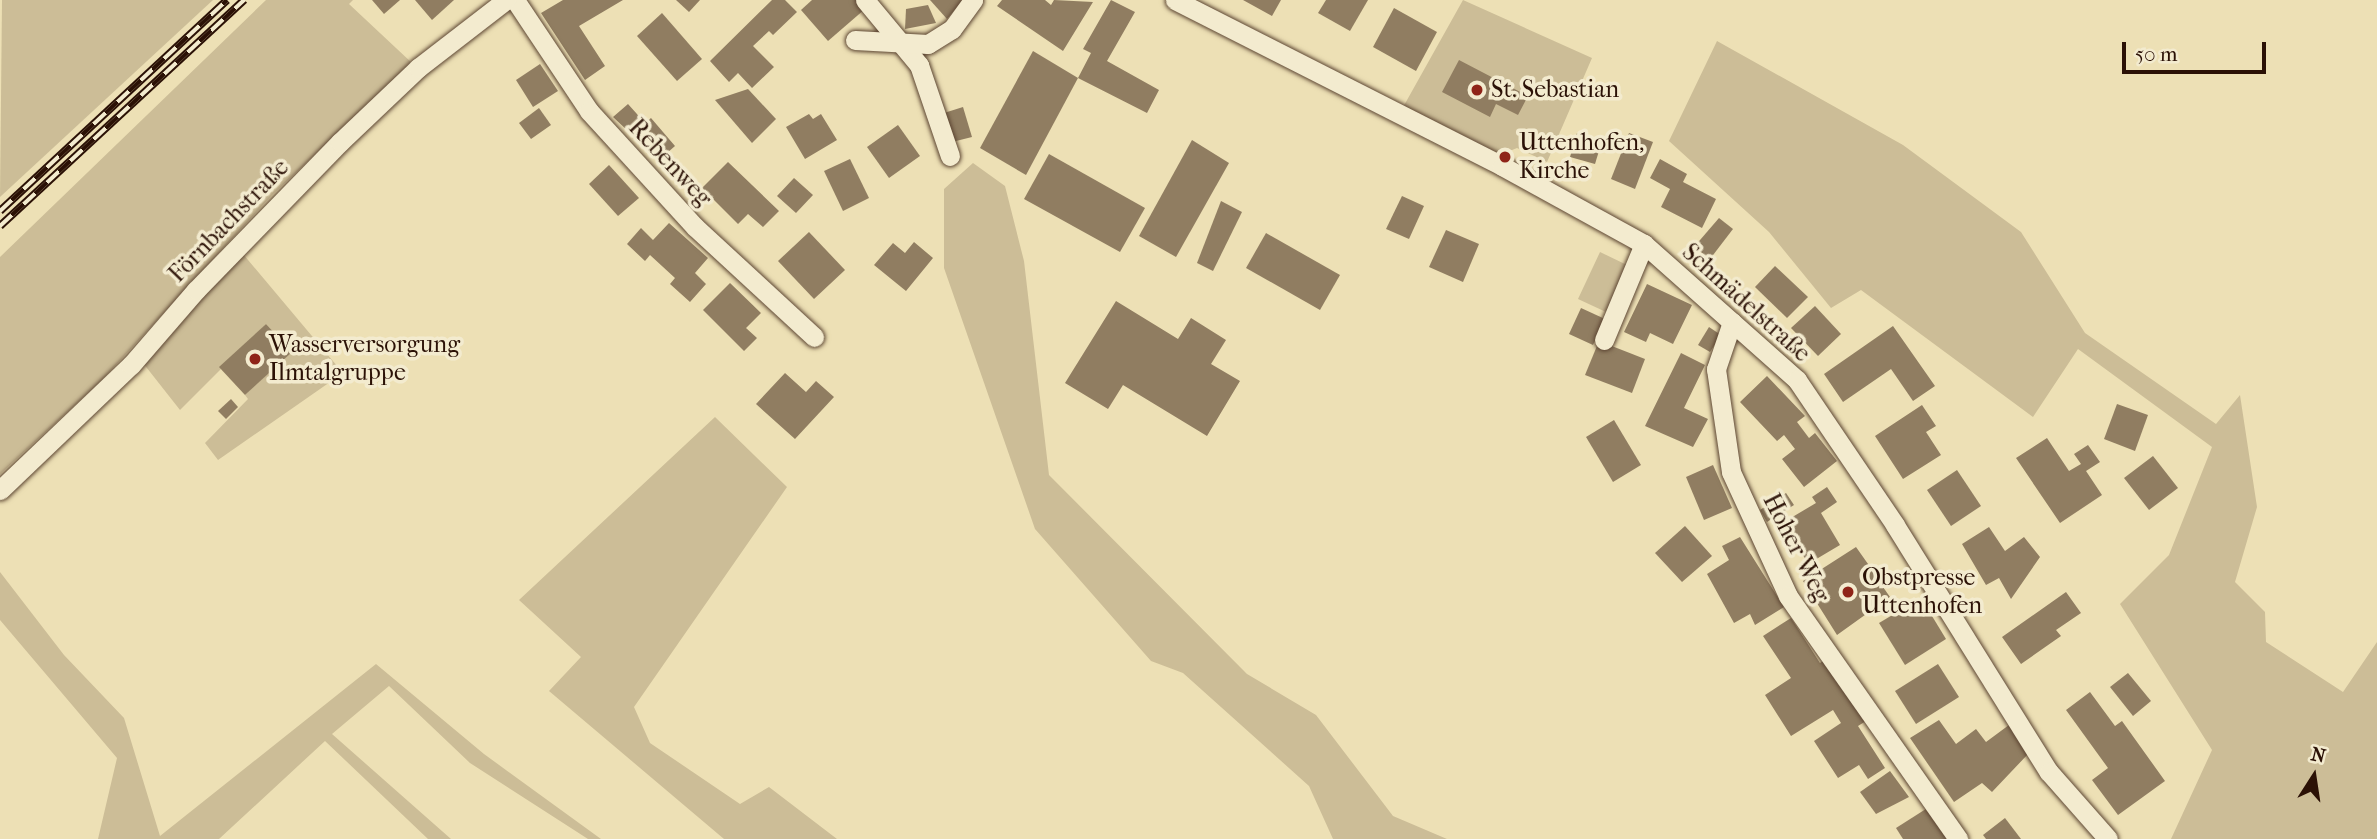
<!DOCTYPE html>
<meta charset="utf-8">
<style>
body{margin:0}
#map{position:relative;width:2377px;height:839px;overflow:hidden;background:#ede0b5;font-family:"IM FELL French Canon",serif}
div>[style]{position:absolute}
.green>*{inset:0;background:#ccbd97}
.building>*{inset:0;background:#907d61}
.roads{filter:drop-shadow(0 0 2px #5c4532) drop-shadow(0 0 2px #5c4532)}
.minor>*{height:19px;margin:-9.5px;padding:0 9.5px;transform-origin:9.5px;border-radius:9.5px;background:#f3ebcf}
.rail>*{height:8px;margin-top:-4px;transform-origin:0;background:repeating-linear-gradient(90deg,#f3ebcf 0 16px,#2b1106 0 32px);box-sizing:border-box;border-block:2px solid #2b1106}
.dots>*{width:19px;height:19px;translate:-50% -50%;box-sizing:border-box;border:4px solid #f3ebcf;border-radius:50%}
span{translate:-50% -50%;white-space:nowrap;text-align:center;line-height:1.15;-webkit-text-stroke:7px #f3ebcf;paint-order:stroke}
.poi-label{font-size:24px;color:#2b1106}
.left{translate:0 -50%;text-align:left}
.street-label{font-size:24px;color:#2b1106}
.north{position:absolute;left:2279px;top:741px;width:70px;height:70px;-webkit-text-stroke:5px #f3ebcf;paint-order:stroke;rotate:12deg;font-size:19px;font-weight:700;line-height:28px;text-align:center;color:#2b1106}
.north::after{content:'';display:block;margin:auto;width:24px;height:32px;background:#2b1106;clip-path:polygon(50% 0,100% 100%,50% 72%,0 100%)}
.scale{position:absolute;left:2122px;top:42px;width:144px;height:32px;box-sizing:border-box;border:4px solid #2b1106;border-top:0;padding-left:9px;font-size:21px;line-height:24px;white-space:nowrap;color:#2b1106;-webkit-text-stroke:5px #f3ebcf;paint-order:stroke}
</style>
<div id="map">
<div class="green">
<div style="clip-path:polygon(2px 0,213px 0,0 197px)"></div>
<div style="clip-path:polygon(266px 0,353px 0,349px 4px,412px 63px,272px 195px,102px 380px,0 474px,0 257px)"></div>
<div style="clip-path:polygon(1463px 0,1592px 58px,1547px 162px,1517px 148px,1495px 157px,1402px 109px)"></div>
<div style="clip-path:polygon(1717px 41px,1903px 145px,2021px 232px,2085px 333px,2216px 424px,2240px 395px,2257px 507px,2235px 582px,2265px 612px,2266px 642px,2343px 692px,2377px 642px,2377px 839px,2171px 839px,2212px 750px,2120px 604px,2169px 555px,2212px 447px,2078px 349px,2033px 417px,1861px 290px,1831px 308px,1769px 232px,1669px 141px)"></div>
<div style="clip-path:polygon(973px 163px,1005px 186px,1024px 261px,1049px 475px,1247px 674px,1316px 715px,1393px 816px,1447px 839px,1333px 839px,1309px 786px,1183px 673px,1151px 661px,1035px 529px,944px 268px,944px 189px)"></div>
<div style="clip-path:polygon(1600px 252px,1627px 265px,1606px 312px,1578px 299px)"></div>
<div style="clip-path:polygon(243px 254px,343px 373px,218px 460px,205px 443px,248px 399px,245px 395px,291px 352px,266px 324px,180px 410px,143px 363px)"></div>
<div style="clip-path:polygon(715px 417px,787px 487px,634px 707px,650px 743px,740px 804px,769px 787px,837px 839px,724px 839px,549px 691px,581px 657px,519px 600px)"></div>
<div style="clip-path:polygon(0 572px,64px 655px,124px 718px,160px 836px,376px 664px,484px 754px,601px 839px,588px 839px,470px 763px,389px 686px,332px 734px,451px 839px,428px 839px,325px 741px,219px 839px,98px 839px,117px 758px,0 620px)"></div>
</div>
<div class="building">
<div style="clip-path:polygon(372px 0,400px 0,384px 14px)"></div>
<div style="clip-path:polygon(415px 0,454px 0,432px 20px)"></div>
<div style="clip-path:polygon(563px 0,623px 0,579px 26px,605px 66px,585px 80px,541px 13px)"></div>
<div style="clip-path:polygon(676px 0,700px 0,689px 12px)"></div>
<div style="clip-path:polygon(772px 0,785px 0,797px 12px,773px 35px,769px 31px,753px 46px,774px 67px,752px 88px,738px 73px,729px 82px,710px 61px)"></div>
<div style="clip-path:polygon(812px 0,857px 0,865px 9px,828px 41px,801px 10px)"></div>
<div style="clip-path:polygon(930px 0,963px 0,947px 19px)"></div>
<div style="clip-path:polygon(1002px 0,1045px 0,1051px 5px,1054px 0,1093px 2px,1063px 51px,997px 6px)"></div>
<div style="clip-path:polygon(1111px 0,1135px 12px,1107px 61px,1159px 90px,1147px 113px,1078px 78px,1091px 53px,1083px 49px)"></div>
<div style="clip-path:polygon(1243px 0,1281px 0,1272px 16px)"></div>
<div style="clip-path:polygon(1326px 0,1368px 0,1350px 31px,1318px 13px)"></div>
<div style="clip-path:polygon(928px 5px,936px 23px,905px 29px,906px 9px)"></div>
<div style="clip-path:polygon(1394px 8px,1437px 32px,1416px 71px,1373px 47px)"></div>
<div style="clip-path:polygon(662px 13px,702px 59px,677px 81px,637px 36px)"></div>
<div style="clip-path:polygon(1033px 51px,1078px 78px,1026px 175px,980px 148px)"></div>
<div style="clip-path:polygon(1459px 60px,1528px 96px,1518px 115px,1496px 104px,1490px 117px,1442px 92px)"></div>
<div style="clip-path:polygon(540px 64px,558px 91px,533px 107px,516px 80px)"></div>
<div style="clip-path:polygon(748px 89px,776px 119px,752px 143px,715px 100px)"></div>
<div style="clip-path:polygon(628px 104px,645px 123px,651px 118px,675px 146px,659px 160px,613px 117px)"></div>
<div style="clip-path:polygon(963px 107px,972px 137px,952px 142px,944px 113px)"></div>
<div style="clip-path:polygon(539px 108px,551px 125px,531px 139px,519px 123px)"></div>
<div style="clip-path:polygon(809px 114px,813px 119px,821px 114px,837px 140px,805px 159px,786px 127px)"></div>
<div style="clip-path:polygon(898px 125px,920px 156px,889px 178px,867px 147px)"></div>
<div style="clip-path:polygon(1577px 133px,1602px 141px,1595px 164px,1570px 157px)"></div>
<div style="clip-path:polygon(1629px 133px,1653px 142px,1635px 189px,1611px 179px)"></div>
<div style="clip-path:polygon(1192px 140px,1229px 163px,1176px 257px,1139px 236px)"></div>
<div style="clip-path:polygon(1049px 154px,1145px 208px,1120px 252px,1024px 199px)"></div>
<div style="clip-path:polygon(850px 159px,869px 198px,843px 211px,824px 171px)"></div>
<div style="clip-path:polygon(1660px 159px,1687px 174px,1683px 182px,1716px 199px,1702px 228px,1661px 207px,1670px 189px,1650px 178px)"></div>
<div style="clip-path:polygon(728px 162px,779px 211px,763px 227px,748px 214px,738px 224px,702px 188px)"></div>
<div style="clip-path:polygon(609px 165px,639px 198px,618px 216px,589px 184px)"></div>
<div style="clip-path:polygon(794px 178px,813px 195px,796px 213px,777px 196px)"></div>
<div style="clip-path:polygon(1402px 196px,1424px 206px,1409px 239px,1386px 229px)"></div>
<div style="clip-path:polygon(1221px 201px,1242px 212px,1213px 271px,1197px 263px)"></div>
<div style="clip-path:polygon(1719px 218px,1733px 229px,1710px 259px,1694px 247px)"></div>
<div style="clip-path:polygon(669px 223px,708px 258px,695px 273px,706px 284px,690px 302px,670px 284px,675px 278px,650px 255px,645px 261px,627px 244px,641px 228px,653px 240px)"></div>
<div style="clip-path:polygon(1446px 230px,1479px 244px,1463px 282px,1429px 267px)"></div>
<div style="clip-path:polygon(809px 232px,845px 270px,814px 299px,778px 261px)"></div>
<div style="clip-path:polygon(1266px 233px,1340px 275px,1320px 310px,1246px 268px)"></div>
<div style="clip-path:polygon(914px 242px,933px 258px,906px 291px,874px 265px,893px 243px,905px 253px)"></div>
<div style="clip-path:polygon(1775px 266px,1808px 297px,1787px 318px,1755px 287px)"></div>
<div style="clip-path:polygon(730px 283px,761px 313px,746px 328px,757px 338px,744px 351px,703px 310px)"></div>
<div style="clip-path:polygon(1647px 284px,1692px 305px,1673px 344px,1650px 333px,1646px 342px,1624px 332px)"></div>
<div style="clip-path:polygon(1116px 301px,1178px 339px,1191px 318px,1226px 340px,1211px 364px,1240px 381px,1207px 436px,1123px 385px,1108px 409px,1065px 383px)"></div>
<div style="clip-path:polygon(1815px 306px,1841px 334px,1818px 356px,1791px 328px)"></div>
<div style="clip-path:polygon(1581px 308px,1605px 319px,1593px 345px,1569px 334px)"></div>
<div style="clip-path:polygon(266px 324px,292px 352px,245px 395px,219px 367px)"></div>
<div style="clip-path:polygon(1893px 326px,1935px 386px,1913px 401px,1891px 369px,1843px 402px,1824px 374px)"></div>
<div style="clip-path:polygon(1709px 327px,1721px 335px,1710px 352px,1698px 345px)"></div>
<div style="clip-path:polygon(1599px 341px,1645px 359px,1632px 393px,1585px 375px)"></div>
<div style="clip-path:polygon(1681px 353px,1705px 365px,1684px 408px,1708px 419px,1693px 447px,1645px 426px)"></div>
<div style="clip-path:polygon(785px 373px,806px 392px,816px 381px,834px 397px,795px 439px,756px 404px)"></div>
<div style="clip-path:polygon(1767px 376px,1805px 416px,1797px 422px,1809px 438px,1815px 433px,1837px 461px,1804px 487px,1782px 459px,1795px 449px,1784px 435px,1777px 441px,1740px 402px)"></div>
<div style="clip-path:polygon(231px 399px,238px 407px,226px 419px,218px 411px)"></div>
<div style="clip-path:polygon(2117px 404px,2148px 415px,2135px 451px,2104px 439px)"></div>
<div style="clip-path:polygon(1922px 405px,1936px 426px,1926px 432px,1941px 455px,1903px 479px,1875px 436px)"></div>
<div style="clip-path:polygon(1614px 420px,1641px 465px,1613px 482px,1586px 437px)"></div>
<div style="clip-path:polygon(2047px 438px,2069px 471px,2081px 464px,2074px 454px,2088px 445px,2100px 462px,2086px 471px,2102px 495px,2060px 523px,2016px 458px)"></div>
<div style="clip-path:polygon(2153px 456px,2178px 488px,2149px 510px,2124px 478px)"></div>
<div style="clip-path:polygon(1713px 465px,1732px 508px,1704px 520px,1686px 477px)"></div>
<div style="clip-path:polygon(1957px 470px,1981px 506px,1951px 526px,1927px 490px)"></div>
<div style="clip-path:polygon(1827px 487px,1837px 502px,1821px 513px,1840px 545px,1808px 564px,1784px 522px,1816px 503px,1812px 497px)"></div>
<div style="clip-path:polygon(1786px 493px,1794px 505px,1767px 522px,1760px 510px)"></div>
<div style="clip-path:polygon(1685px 526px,1712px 556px,1682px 582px,1655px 553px)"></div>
<div style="clip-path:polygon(1989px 527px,2005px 551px,2024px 537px,2040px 557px,2011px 599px,1999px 578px,1986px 585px,1962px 544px)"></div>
<div style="clip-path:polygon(1740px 537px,1784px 607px,1755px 625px,1750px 614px,1734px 623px,1707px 574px,1729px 560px,1722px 546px)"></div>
<div style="clip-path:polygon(1856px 547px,1873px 571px,1884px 565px,1894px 579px,1883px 587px,1890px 597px,1837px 635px,1803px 581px)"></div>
<div style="clip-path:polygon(2066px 592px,2081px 613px,2056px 630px,2061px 636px,2021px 664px,2002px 637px)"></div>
<div style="clip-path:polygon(1921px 598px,1946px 639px,1905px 665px,1879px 623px)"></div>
<div style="clip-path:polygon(1791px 618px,1820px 663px,1826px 659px,1866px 721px,1858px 726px,1885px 768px,1868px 779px,1859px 765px,1838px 778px,1814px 741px,1841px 723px,1833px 710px,1791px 736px,1765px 695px,1791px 678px,1763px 636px)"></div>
<div style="clip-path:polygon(1938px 664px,1959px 697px,1916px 724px,1895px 691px)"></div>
<div style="clip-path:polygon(2128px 673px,2151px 701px,2133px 716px,2110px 687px)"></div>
<div style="clip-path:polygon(2090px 692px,2115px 726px,2122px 721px,2165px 781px,2118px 815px,2092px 780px,2108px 768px,2066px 710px)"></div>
<div style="clip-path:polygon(1939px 720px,1956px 744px,1976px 729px,1986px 742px,2009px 725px,2029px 753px,1992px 792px,1982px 783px,1954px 802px,1910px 738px)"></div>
<div style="clip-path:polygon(1890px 771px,1909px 797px,1876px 814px,1860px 792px)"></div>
<div style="clip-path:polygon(1929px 807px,1949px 839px,1903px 839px,1896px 828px)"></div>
<div style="clip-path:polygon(2005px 818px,2021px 839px,1986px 839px,1983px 835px)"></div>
</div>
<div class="roads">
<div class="minor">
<div style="left:515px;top:0;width:133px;rotate:56.3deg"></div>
<div style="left:589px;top:111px;width:157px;rotate:47.6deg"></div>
<div style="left:695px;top:227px;width:162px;rotate:42.7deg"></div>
<div style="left:865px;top:0;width:85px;rotate:50.3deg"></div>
<div style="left:919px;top:65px;width:96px;rotate:71.2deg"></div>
<div style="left:1175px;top:0;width:367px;rotate:26.9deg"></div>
<div style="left:1502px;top:166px;width:162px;rotate:28.8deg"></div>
<div style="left:1644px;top:244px;width:205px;rotate:41.6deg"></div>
<div style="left:1797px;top:380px;width:175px;rotate:55.9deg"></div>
<div style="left:1895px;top:525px;width:291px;rotate:58.1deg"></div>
<div style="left:2049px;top:772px;width:89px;rotate:48.6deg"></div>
<div style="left:855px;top:40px;width:73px;rotate:3.1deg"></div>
<div style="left:928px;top:44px;width:28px;rotate:-32deg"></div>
<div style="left:952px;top:29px;width:36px;rotate:-54deg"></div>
<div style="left:1732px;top:322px;width:50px;rotate:108.8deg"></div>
<div style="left:1716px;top:369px;width:104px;rotate:81.7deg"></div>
<div style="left:1731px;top:472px;width:136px;rotate:65.3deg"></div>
<div style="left:1788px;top:596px;width:297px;rotate:55deg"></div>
<div style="left:1604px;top:340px;width:104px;rotate:-67.4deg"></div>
<div style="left:0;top:490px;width:181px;rotate:-43.7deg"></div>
<div style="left:131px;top:365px;width:99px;rotate:-49.1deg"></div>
<div style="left:196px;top:290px;width:206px;rotate:-45.8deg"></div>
<div style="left:340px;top:142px;width:108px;rotate:-43.5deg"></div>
<div style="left:418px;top:68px;width:111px;rotate:-37.7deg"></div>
</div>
</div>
<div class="rail">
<div style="left:0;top:211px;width:310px;rotate:-42.9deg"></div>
<div style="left:0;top:226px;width:333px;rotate:-42.8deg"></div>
</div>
<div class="dots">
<div style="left:1477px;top:90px;background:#8f2418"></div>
<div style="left:1505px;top:157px;background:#8f2418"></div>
<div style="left:255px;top:359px;background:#8f2418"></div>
<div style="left:1848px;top:592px;background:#8f2418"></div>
</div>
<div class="poi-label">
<span class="left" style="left:1491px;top:90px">St. Sebastian</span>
<span class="left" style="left:1519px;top:157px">Uttenhofen,<br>Kirche</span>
<span class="left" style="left:269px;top:359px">Wasserversorgung<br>Ilmtalgruppe</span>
<span class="left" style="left:1862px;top:592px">Obstpresse<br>Uttenhofen</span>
</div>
<div class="street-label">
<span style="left:670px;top:163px;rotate:47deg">Rebenweg</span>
<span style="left:229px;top:221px;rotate:-46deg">Förnbachstraße</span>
<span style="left:1746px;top:303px;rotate:42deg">Schmädelstraße</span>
<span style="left:1796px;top:548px;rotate:63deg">Hoher Weg</span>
</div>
<div class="north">N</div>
<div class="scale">50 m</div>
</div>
